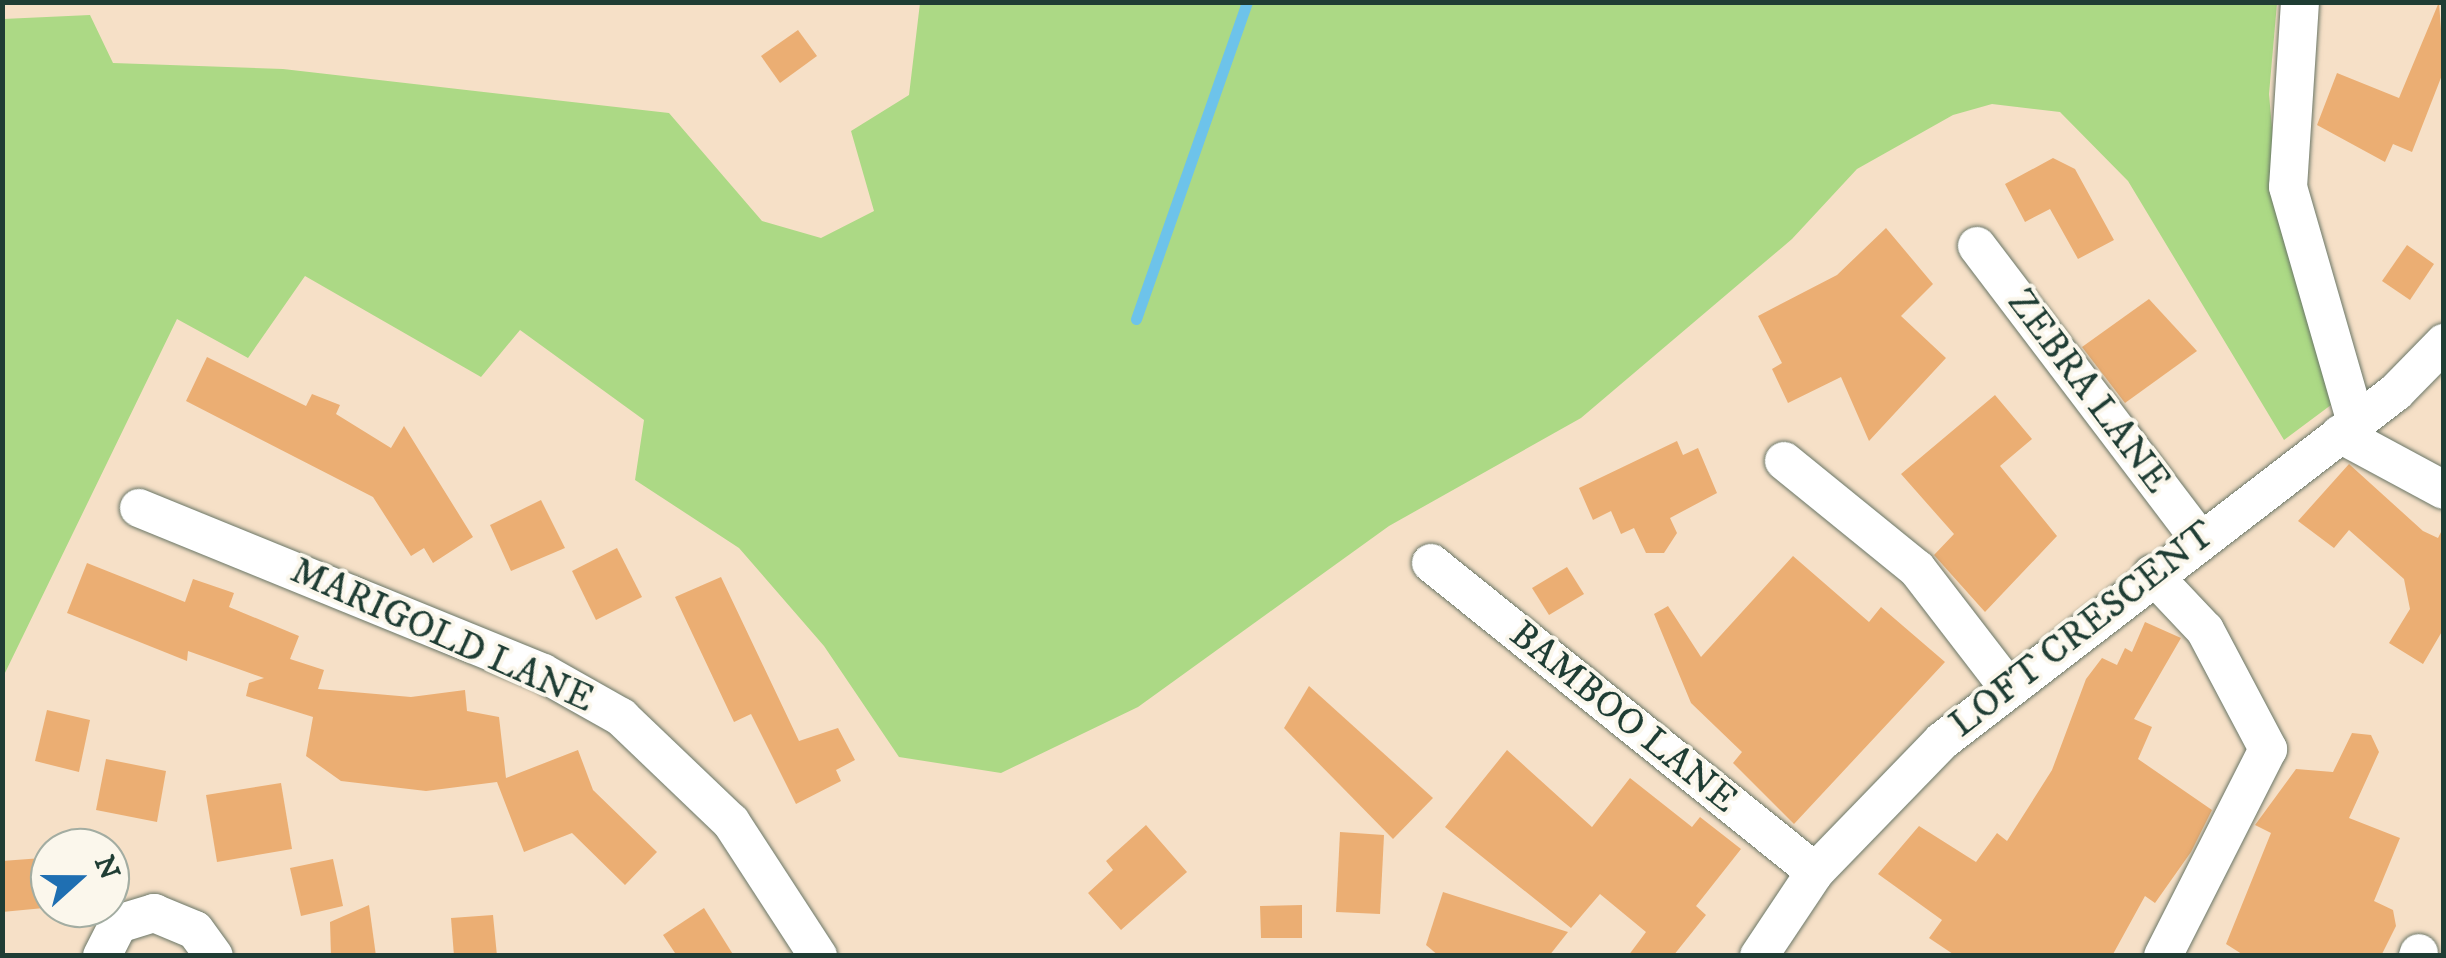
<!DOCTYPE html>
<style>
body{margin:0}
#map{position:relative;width:2446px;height:958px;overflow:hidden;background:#f6e0c7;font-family:"IM FELL DW Pica",serif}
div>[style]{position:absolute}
.green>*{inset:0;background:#acd985}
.stream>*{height:11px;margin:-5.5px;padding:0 5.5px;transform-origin:5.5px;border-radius:5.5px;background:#6dc3ea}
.building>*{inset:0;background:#ebae73}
.roads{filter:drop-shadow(0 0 2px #6a7667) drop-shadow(0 0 2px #6a7667)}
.minor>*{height:38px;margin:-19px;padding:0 19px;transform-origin:19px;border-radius:19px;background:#fff}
span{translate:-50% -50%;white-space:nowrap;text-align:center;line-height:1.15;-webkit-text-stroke:8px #fbf7ec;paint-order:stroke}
.street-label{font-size:38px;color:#1f3d34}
.frame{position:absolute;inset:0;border:5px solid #1f3d34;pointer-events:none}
.north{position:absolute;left:30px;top:828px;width:100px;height:100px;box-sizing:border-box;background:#fbf7ec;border:2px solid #a3ada2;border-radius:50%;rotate:69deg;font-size:28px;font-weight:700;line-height:40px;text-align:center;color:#1f3d34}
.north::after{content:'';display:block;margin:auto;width:35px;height:45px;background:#1f6fb2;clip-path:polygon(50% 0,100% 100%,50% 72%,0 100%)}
</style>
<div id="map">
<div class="green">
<div style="clip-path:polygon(920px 3px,2277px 3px,2269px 94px,2281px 231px,2335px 402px,2284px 440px,2128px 181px,2060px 112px,1992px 104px,1953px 115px,1857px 169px,1792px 239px,1581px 418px,1389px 526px,1138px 707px,1001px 773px,899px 757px,824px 646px,739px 548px,635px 480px,644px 420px,520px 330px,481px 377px,305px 276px,248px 358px,177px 319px,3px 677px,3px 19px,90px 15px,113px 63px,283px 69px,669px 113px,762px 221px,821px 238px,874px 211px,851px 131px,909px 95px)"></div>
</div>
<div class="stream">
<div style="left:1136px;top:319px;width:336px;rotate:-70.7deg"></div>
</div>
<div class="building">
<div style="clip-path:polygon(2439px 2px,2444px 70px,2412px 152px,2393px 144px,2385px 162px,2317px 125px,2337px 73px,2399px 98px)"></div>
<div style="clip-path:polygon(798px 30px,817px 56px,780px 83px,761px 56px)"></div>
<div style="clip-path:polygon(2053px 158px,2075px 169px,2114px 240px,2078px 259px,2050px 209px,2025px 222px,2005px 184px)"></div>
<div style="clip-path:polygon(1886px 228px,1933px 284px,1901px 316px,1946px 358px,1869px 441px,1841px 377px,1788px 403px,1772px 369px,1782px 363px,1758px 316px,1837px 275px)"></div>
<div style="clip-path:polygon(2407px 245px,2434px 264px,2410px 300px,2382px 281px)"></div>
<div style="clip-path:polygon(2149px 299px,2197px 351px,2125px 403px,2082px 347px)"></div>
<div style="clip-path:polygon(207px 357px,306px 406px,312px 394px,340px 405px,336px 414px,391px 448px,404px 426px,473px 537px,433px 563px,424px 548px,411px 556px,373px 497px,186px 401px)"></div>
<div style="clip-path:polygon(1995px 395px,2032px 439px,2000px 466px,2057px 536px,1985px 612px,1934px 555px,1954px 534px,1901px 474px)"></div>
<div style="clip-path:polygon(1677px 441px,1683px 455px,1698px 448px,1717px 493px,1670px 518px,1677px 533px,1664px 553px,1646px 553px,1634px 528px,1621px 534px,1611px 511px,1593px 520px,1579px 488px)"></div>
<div style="clip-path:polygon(2349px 464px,2423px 531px,2438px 538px,2444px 526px,2444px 628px,2423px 664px,2389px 643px,2410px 609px,2404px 579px,2349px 530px,2334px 548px,2298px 521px)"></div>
<div style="clip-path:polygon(541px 500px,565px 548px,511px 571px,490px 525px)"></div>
<div style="clip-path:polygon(617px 548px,642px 597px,596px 620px,572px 571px)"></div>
<div style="clip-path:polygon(1793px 556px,1869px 622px,1881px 607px,1945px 662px,1794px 824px,1733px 763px,1742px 752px,1691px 703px,1654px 614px,1668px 606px,1701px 657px)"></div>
<div style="clip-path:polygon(87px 563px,185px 602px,193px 579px,234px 593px,229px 607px,299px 636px,290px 659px,324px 670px,318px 689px,411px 697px,465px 690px,467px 711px,499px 717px,506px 778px,578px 750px,593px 790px,657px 852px,625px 885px,572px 833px,524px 852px,497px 782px,426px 791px,341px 781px,306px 756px,313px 717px,246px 696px,249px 683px,264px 678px,188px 651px,187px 661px,67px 613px)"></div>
<div style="clip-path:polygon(1567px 567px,1584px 594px,1549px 615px,1532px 588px)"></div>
<div style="clip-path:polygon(721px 577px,799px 741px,838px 728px,855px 760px,836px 770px,841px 781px,796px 804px,751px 714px,734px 722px,675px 597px)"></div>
<div style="clip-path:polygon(2145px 622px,2181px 638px,2134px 719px,2152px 727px,2138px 759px,2212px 810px,2191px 852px,2155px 903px,2145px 896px,2112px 956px,1956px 956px,1929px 938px,1942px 920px,1878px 874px,1919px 826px,1976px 862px,1997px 833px,2007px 841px,2052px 770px,2086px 679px,2102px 658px,2117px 665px,2125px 648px,2132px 652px)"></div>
<div style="clip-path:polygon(1309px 686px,1433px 798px,1393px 839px,1284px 728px)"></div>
<div style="clip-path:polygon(47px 710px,90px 720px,79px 772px,35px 761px)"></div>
<div style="clip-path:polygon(2352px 733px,2371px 735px,2379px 752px,2349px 818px,2400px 838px,2374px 901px,2393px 910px,2396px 926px,2381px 956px,2245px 956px,2226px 944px,2271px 833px,2255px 825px,2296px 769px,2333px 772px)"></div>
<div style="clip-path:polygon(1507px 750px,1592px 827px,1630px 778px,1692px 827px,1700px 817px,1741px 849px,1696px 906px,1706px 915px,1673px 956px,1628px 956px,1646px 932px,1600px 894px,1571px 928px,1445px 827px)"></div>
<div style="clip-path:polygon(106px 759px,166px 771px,157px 822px,96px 810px)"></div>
<div style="clip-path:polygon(281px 783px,292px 849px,217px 862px,206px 795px)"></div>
<div style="clip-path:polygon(1146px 825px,1187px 872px,1121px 930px,1088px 893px,1113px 870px,1106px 861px)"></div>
<div style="clip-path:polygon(1340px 832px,1384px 835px,1380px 914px,1336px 912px)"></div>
<div style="clip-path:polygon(42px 858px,44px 908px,2px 912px,2px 861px)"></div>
<div style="clip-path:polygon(333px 859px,343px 906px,301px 916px,290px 868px)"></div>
<div style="clip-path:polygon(1443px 892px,1568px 932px,1549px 956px,1439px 956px,1426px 945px)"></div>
<div style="clip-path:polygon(369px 905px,376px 956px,331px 956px,330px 922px)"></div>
<div style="clip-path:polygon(1302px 905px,1302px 938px,1261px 938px,1260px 906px)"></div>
<div style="clip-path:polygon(704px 908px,734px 956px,677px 956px,663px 935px)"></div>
<div style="clip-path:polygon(493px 915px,497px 956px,454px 956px,451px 918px)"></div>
</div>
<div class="roads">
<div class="minor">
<div style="left:2300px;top:2px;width:185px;rotate:93.7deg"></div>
<div style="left:2288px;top:187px;width:246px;rotate:73.9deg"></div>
<div style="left:1977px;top:246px;width:367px;rotate:52.8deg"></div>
<div style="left:2340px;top:434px;width:118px;rotate:28.3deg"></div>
<div style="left:1784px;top:461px;width:171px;rotate:39.1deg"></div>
<div style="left:1917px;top:569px;width:149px;rotate:52.4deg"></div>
<div style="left:139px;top:508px;width:436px;rotate:22.2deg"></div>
<div style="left:543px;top:673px;width:90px;rotate:29.4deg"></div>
<div style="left:621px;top:717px;width:152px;rotate:43.7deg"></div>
<div style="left:731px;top:822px;width:160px;rotate:57deg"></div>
<div style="left:1431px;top:563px;width:493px;rotate:38.8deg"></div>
<div style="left:2152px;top:574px;width:77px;rotate:46.6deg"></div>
<div style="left:2205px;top:630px;width:135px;rotate:62.1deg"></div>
<div style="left:2268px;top:749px;width:232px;rotate:116.9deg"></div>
<div style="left:102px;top:956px;width:36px;rotate:-63deg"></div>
<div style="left:118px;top:924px;width:38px;rotate:-17deg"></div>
<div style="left:154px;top:913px;width:44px;rotate:22.5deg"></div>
<div style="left:195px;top:930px;width:32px;rotate:54deg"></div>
<div style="left:1759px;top:956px;width:101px;rotate:-56.3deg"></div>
<div style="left:1815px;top:872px;width:182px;rotate:-45.9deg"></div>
<div style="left:1942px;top:741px;width:573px;rotate:-37.55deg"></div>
<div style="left:2396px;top:392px;width:69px;rotate:-45.6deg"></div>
<div style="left:2418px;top:956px;width:3px;rotate:-72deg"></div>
</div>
</div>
<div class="street-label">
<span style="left:2088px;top:392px;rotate:53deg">ZEBRA LANE</span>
<span style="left:2083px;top:630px;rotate:-38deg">LOFT CRESCENT</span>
<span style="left:442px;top:636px;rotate:24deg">MARIGOLD LANE</span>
<span style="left:1623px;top:718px;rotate:39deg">BAMBOO LANE</span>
</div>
<div class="frame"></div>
<div class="north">N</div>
</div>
